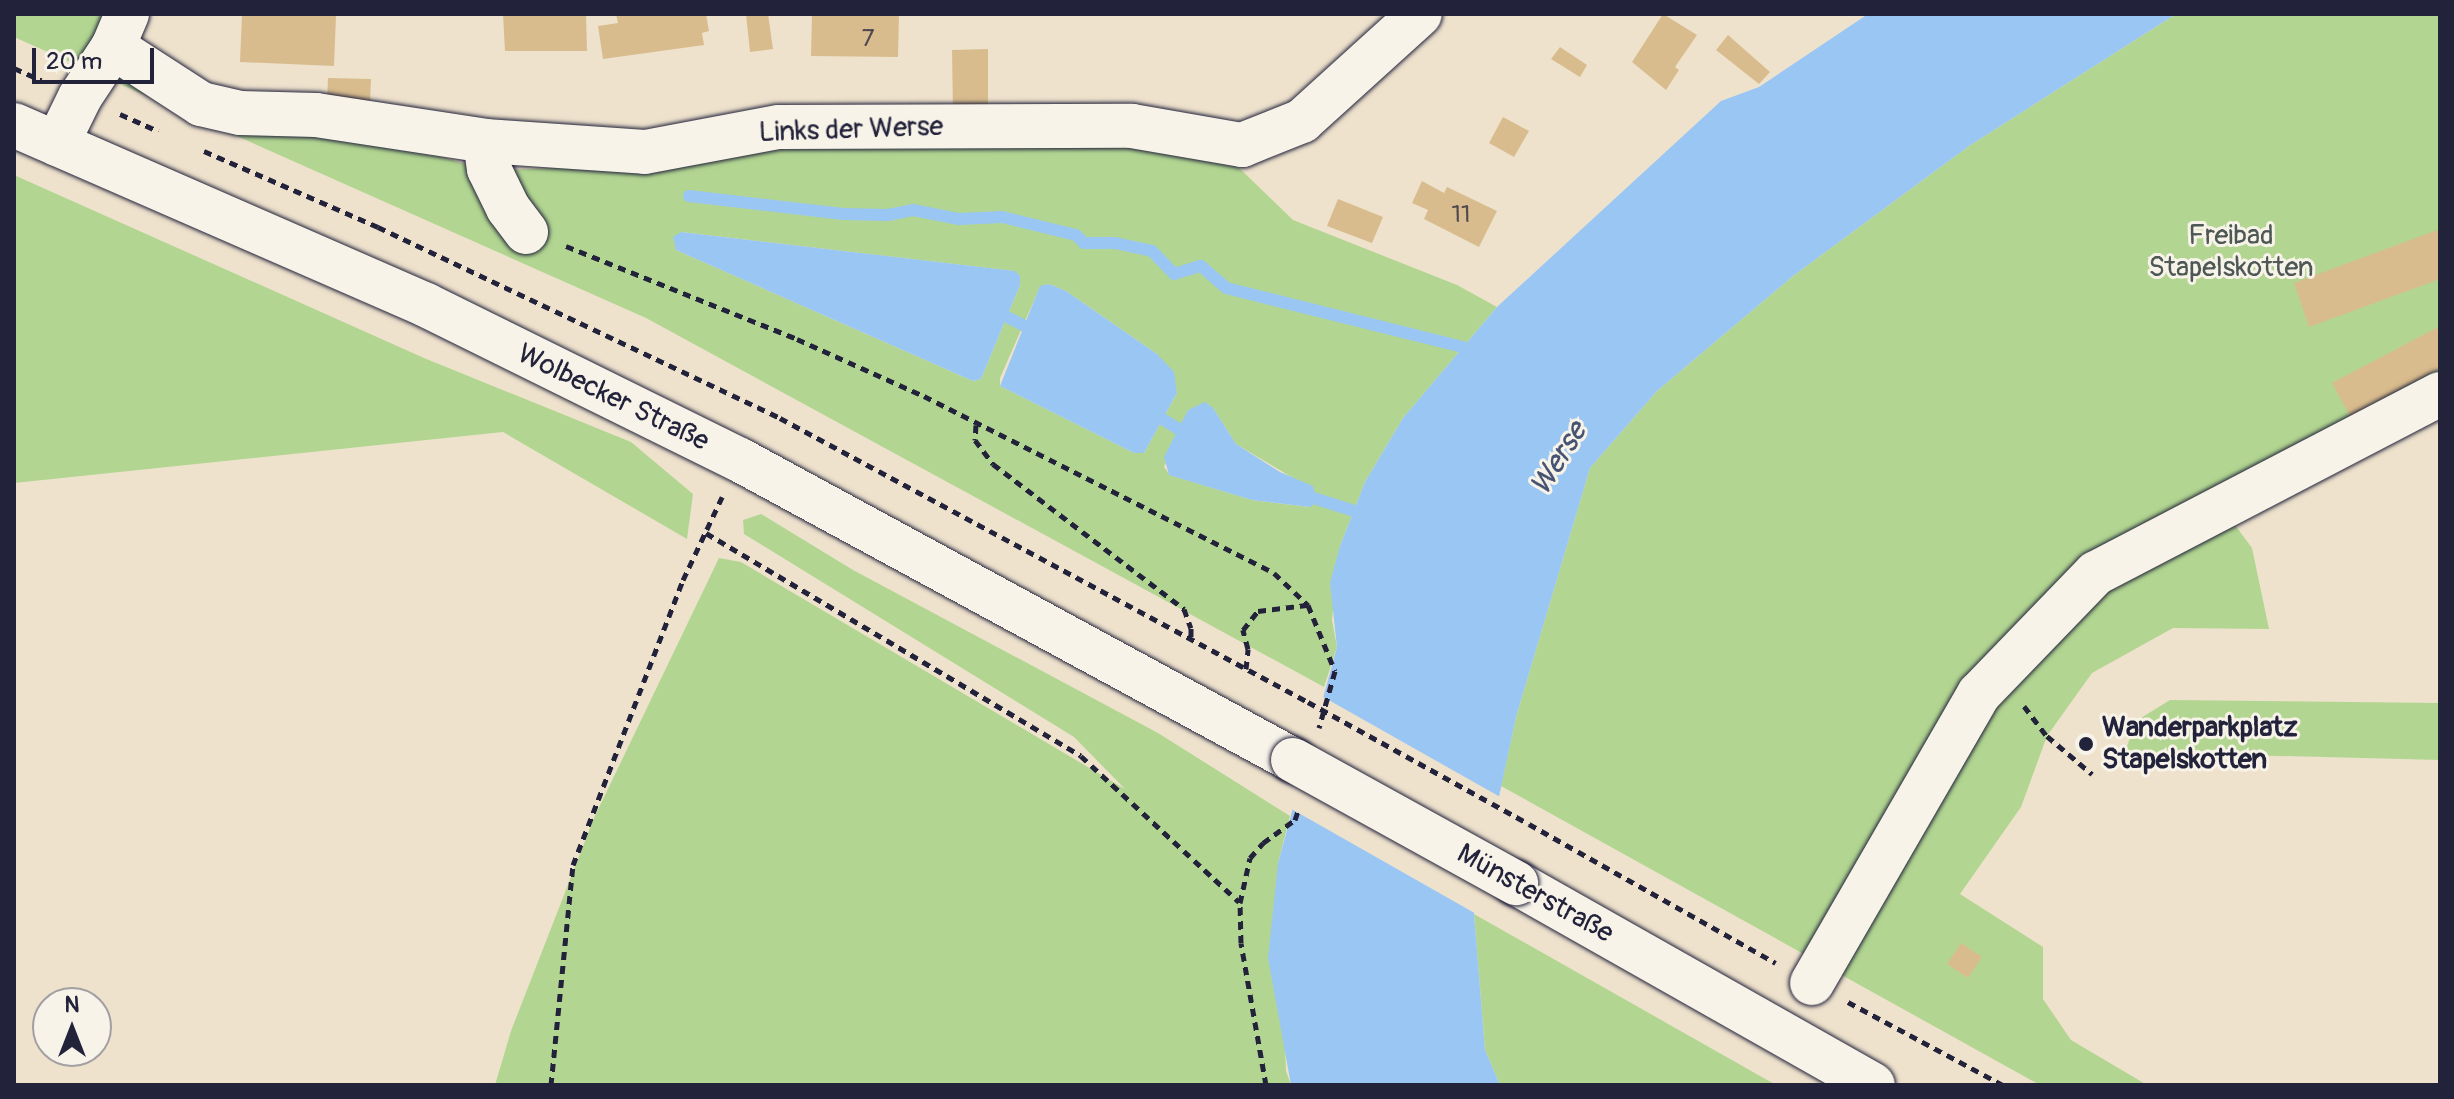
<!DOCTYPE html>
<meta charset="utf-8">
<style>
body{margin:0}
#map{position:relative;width:2454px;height:1099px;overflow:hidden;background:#eee2cd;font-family:Pangolin,sans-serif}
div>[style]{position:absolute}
.green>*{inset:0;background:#b2d691}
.water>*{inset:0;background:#9ac6f3}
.pier>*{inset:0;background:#eee2cd}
.stream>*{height:12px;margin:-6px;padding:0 6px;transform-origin:6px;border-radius:6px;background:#9ac6f3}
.building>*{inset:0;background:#d9bc8d}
.path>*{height:5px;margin-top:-2.5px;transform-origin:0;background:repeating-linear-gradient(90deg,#22223b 0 8px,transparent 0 14px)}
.roads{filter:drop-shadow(0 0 2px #22223b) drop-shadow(0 0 2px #22223b)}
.minor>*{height:44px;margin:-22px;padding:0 22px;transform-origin:22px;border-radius:22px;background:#f7f3e8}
.major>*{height:44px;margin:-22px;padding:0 22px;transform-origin:22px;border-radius:22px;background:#f7f3e8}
.path-bridge>*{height:5px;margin-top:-2.5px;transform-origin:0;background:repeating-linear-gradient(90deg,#22223b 0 8px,transparent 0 14px)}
.bridges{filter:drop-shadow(0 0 2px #22223b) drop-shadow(0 0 2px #22223b)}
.major-bridge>*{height:44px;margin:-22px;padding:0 22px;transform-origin:22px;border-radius:22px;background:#f7f3e8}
.dots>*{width:22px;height:22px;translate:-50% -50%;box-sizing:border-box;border:4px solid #f7f3e8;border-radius:50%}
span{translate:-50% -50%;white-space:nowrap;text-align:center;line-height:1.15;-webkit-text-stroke:6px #f7f3e8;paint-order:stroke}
.number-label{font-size:24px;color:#504850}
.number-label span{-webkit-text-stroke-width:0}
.street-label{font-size:28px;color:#22223b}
.park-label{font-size:28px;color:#4d5855}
.poi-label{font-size:28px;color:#22223b;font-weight:700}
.left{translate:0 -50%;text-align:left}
.water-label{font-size:30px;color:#465372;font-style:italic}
.frame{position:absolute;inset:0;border:16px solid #22223b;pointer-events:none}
.north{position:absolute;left:32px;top:987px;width:80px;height:80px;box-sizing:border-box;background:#f7f3e8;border:2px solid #a29fa3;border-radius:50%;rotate:0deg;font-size:22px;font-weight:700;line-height:32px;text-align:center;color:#22223b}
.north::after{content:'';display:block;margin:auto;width:28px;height:36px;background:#22223b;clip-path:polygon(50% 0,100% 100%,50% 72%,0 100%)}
.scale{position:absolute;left:32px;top:48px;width:122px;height:36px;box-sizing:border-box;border:4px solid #22223b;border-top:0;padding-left:10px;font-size:24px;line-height:28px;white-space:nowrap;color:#22223b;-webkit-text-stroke:6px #f7f3e8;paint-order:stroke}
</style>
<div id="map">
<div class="green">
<div style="clip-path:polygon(evenodd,14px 14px,143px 14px,133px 60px,487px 171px,643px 164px,784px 138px,1139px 138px,1233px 162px,1293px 220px,1457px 285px,1497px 307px,1403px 418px,1365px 482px,1340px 546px,1332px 620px,1337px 647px,1324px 687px,646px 318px,14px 37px,14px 14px,681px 232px,1014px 271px,1020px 285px,981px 379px,973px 381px,676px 250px,681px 232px,14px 14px,1049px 284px,1066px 291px,1157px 354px,1177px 393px,1144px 453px,1134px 453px,1000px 386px,1000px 378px,1040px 287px,1049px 284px,14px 14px,1213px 408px,1236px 444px,1293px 478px,1309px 507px,1252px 500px,1170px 475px,1164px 467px,1188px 410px,1213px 408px)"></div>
<div style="clip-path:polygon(2176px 14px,2440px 14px,2440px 374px,2232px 521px,2252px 548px,2269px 629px,2173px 628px,2092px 673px,2047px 736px,2021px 807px,1960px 894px,2043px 947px,2043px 999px,2071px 1040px,2147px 1085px,2040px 1085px,1501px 786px,1516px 717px,1590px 468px,1657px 391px,1793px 276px,1969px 146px)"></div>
<div style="clip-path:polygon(14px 175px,424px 358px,631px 442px,693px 494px,687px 539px,503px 432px,14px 483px)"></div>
<div style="clip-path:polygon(761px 514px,853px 570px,1158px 733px,1290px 816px,1278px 863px,1286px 1071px,1291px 1085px,495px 1085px,511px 1031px,594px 818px,719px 558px,741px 562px,1125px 789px,1074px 737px,744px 534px,743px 520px)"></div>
<div style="clip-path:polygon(2170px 700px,2440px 703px,2440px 760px,2125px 752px,2136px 721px)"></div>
<div style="clip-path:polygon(1474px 914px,1776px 1085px,1500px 1085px,1485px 1050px)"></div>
</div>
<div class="water">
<div style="clip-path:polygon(1868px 14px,2176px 14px,1969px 146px,1793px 276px,1657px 391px,1590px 468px,1516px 717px,1474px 914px,1485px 1050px,1500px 1085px,1291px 1085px,1268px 958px,1278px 863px,1337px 647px,1330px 583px,1340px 546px,1365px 482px,1403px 418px,1497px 307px,1721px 101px,1759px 87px)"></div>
<div style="clip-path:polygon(681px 232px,1015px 271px,1020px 276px,1020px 285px,981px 379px,973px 381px,676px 250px,673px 237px)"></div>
<div style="clip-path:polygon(1049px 284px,1066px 291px,1157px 354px,1174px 372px,1177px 393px,1144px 453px,1134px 453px,1000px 386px,1040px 286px)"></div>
<div style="clip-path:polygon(1205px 402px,1213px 408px,1236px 444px,1280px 472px,1313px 486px,1317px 502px,1310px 507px,1252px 500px,1169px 475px,1164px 457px,1188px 410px)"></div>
</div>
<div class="pier">
<div style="clip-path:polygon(1318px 694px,1502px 798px,1478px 915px,1288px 807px)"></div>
</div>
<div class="stream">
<div style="left:689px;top:196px;width:155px;rotate:6.7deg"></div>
<div style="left:843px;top:214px;width:45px;rotate:1.3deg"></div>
<div style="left:888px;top:215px;width:25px;rotate:-11deg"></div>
<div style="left:913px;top:210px;width:47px;rotate:11.1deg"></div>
<div style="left:959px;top:219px;width:43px;rotate:-2.7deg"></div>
<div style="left:1002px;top:217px;width:76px;rotate:13.7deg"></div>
<div style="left:1076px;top:235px;width:11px;rotate:45deg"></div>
<div style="left:1084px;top:243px;width:31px"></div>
<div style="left:1115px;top:243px;width:38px;rotate:12deg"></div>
<div style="left:1152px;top:251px;width:32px;rotate:46deg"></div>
<div style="left:1174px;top:274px;width:28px;rotate:-17deg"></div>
<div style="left:1201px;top:266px;width:33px;rotate:41deg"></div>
<div style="left:1226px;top:288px;width:244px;rotate:14deg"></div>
<div style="left:1007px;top:317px;width:33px;rotate:27deg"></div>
<div style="left:1149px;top:411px;width:50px;rotate:31.2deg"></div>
<div style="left:1304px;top:495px;width:52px;rotate:17.7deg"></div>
</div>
<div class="building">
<div style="clip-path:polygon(242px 14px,336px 16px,334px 66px,240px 62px)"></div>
<div style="clip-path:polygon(503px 14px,586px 14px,587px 51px,505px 51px)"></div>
<div style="clip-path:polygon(616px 14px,706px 14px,709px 31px,702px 33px,704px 45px,603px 59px,598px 26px,618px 23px)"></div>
<div style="clip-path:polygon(746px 14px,768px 14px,773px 49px,750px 52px)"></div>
<div style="clip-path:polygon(812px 14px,899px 14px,898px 57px,811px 56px)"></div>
<div style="clip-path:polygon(1663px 14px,1697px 35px,1675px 67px,1679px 70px,1666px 90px,1632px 62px)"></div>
<div style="clip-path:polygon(1728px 35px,1770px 72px,1759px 84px,1716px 50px)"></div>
<div style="clip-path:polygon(1560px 47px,1587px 65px,1580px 77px,1551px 59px)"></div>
<div style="clip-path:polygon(988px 49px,988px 113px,953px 113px,952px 50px)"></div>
<div style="clip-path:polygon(328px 78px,371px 79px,370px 103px,327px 102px)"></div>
<div style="clip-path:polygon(1503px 117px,1529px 131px,1514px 157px,1489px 143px)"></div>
<div style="clip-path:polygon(1422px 181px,1444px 193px,1447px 187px,1497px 211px,1479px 247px,1424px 219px,1428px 210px,1412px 203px)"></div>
<div style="clip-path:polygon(1338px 199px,1383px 217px,1372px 243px,1327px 226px)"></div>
<div style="clip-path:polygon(2440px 229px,2440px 279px,2309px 327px,2294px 283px)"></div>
<div style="clip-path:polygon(2440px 326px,2440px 368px,2350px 416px,2332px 383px)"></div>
<div style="clip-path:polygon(1961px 943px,1982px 957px,1968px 978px,1947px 964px)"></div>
</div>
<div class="path">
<div style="left:14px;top:68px;width:30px;rotate:24deg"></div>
<div style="left:120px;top:114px;width:42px;rotate:24.1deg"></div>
<div style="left:204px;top:151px;width:190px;rotate:23.6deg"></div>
<div style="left:378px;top:227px;width:445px;rotate:25.4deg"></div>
<div style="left:780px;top:418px;width:600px;rotate:28.27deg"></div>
<div style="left:566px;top:246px;width:249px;rotate:21.9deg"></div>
<div style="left:797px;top:339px;width:139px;rotate:24.2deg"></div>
<div style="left:924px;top:396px;width:392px;rotate:26.8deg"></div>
<div style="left:1274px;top:573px;width:47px;rotate:43.3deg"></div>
<div style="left:1308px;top:605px;width:71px;rotate:67.8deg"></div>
<div style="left:1335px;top:671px;width:59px;rotate:105.7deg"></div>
<div style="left:976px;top:425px;width:15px;rotate:94deg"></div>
<div style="left:975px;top:440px;width:30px;rotate:53deg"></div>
<div style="left:993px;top:464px;width:240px;rotate:37.2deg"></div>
<div style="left:1184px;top:609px;width:20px;rotate:70deg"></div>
<div style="left:1191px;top:628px;width:11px;rotate:90deg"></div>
<div style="left:706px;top:533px;width:436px;rotate:30.7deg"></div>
<div style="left:1081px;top:756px;width:215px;rotate:42.7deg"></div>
<div style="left:1246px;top:669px;width:20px;rotate:-84deg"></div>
<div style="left:1248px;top:649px;width:20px;rotate:-105deg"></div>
<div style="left:1243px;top:630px;width:24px;rotate:-52deg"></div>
<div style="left:1258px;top:611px;width:49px;rotate:-7deg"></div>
<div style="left:2024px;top:706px;width:38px;rotate:53deg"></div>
<div style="left:2047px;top:736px;width:59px;rotate:40.2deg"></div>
<div style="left:1529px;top:824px;width:283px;rotate:29.4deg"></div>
<div style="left:1848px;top:1002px;width:176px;rotate:28.2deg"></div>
<div style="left:551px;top:1085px;width:221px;rotate:-84.3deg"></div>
<div style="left:573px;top:865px;width:305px;rotate:-68.9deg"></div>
<div style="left:683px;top:580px;width:92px;rotate:-64.8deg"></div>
<div style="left:1266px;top:1085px;width:144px;rotate:-100deg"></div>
<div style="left:1241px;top:943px;width:40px;rotate:-91.4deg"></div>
<div style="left:1240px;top:903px;width:46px;rotate:-77.5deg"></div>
<div style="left:1250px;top:858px;width:20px;rotate:-49deg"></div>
<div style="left:1263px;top:843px;width:39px;rotate:-36deg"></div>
<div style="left:1295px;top:820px;width:9px;rotate:-72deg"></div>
</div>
<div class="roads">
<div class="minor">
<div style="left:113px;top:47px;width:105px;rotate:32.9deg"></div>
<div style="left:201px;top:104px;width:40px;rotate:13deg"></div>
<div style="left:240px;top:113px;width:76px;rotate:1.5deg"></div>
<div style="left:316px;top:115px;width:171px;rotate:8.7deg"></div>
<div style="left:485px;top:141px;width:160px;rotate:3.9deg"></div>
<div style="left:645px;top:152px;width:136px;rotate:-10.6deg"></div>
<div style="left:779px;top:127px;width:353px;rotate:-0.2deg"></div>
<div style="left:1132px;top:126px;width:112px;rotate:9.8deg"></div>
<div style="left:1242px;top:145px;width:65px;rotate:-21.8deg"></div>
<div style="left:1302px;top:121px;width:159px;rotate:-42.2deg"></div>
<div style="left:485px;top:141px;width:28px;rotate:82deg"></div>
<div style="left:489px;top:169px;width:43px;rotate:64deg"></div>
<div style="left:508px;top:208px;width:30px;rotate:53deg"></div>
<div style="left:57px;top:144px;width:52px;rotate:-63.9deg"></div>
<div style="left:80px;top:97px;width:60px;rotate:-56.6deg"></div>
<div style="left:113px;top:47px;width:36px;rotate:-67deg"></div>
<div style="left:1812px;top:983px;width:334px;rotate:-60deg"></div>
<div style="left:1979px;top:694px;width:168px;rotate:-46deg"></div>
<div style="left:2096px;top:573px;width:388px;rotate:-27.5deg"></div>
</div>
<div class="major">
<div style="left:14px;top:125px;width:450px;rotate:23.6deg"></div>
<div style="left:426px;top:305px;width:350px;rotate:26.3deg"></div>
<div style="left:740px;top:460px;width:629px;rotate:28.48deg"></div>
<div style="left:1516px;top:883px;width:410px;rotate:29.5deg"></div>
</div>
</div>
<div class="path-bridge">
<div style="left:1308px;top:702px;width:252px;rotate:28.9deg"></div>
</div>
<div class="bridges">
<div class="major-bridge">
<div style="left:1293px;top:760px;width:255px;rotate:28.9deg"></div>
</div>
</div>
<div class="dots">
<div style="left:2086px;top:744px;background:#22223b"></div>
</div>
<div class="number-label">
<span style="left:868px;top:39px">7</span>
<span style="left:1461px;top:215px">11</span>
</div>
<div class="street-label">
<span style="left:851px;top:130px;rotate:-2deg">Links der Werse</span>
<span style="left:613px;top:398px;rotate:26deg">Wolbecker Straße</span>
<span style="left:1535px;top:894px;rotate:29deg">Münsterstraße</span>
</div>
<div class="park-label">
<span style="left:2231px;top:252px">Freibad<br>Stapelskotten</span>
</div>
<div class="poi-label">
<span class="left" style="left:2102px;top:744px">Wanderparkplatz<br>Stapelskotten</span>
</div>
<div class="water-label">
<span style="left:1559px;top:459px;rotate:-58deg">Werse</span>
</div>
<div class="frame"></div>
<div class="north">N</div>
<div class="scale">20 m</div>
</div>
